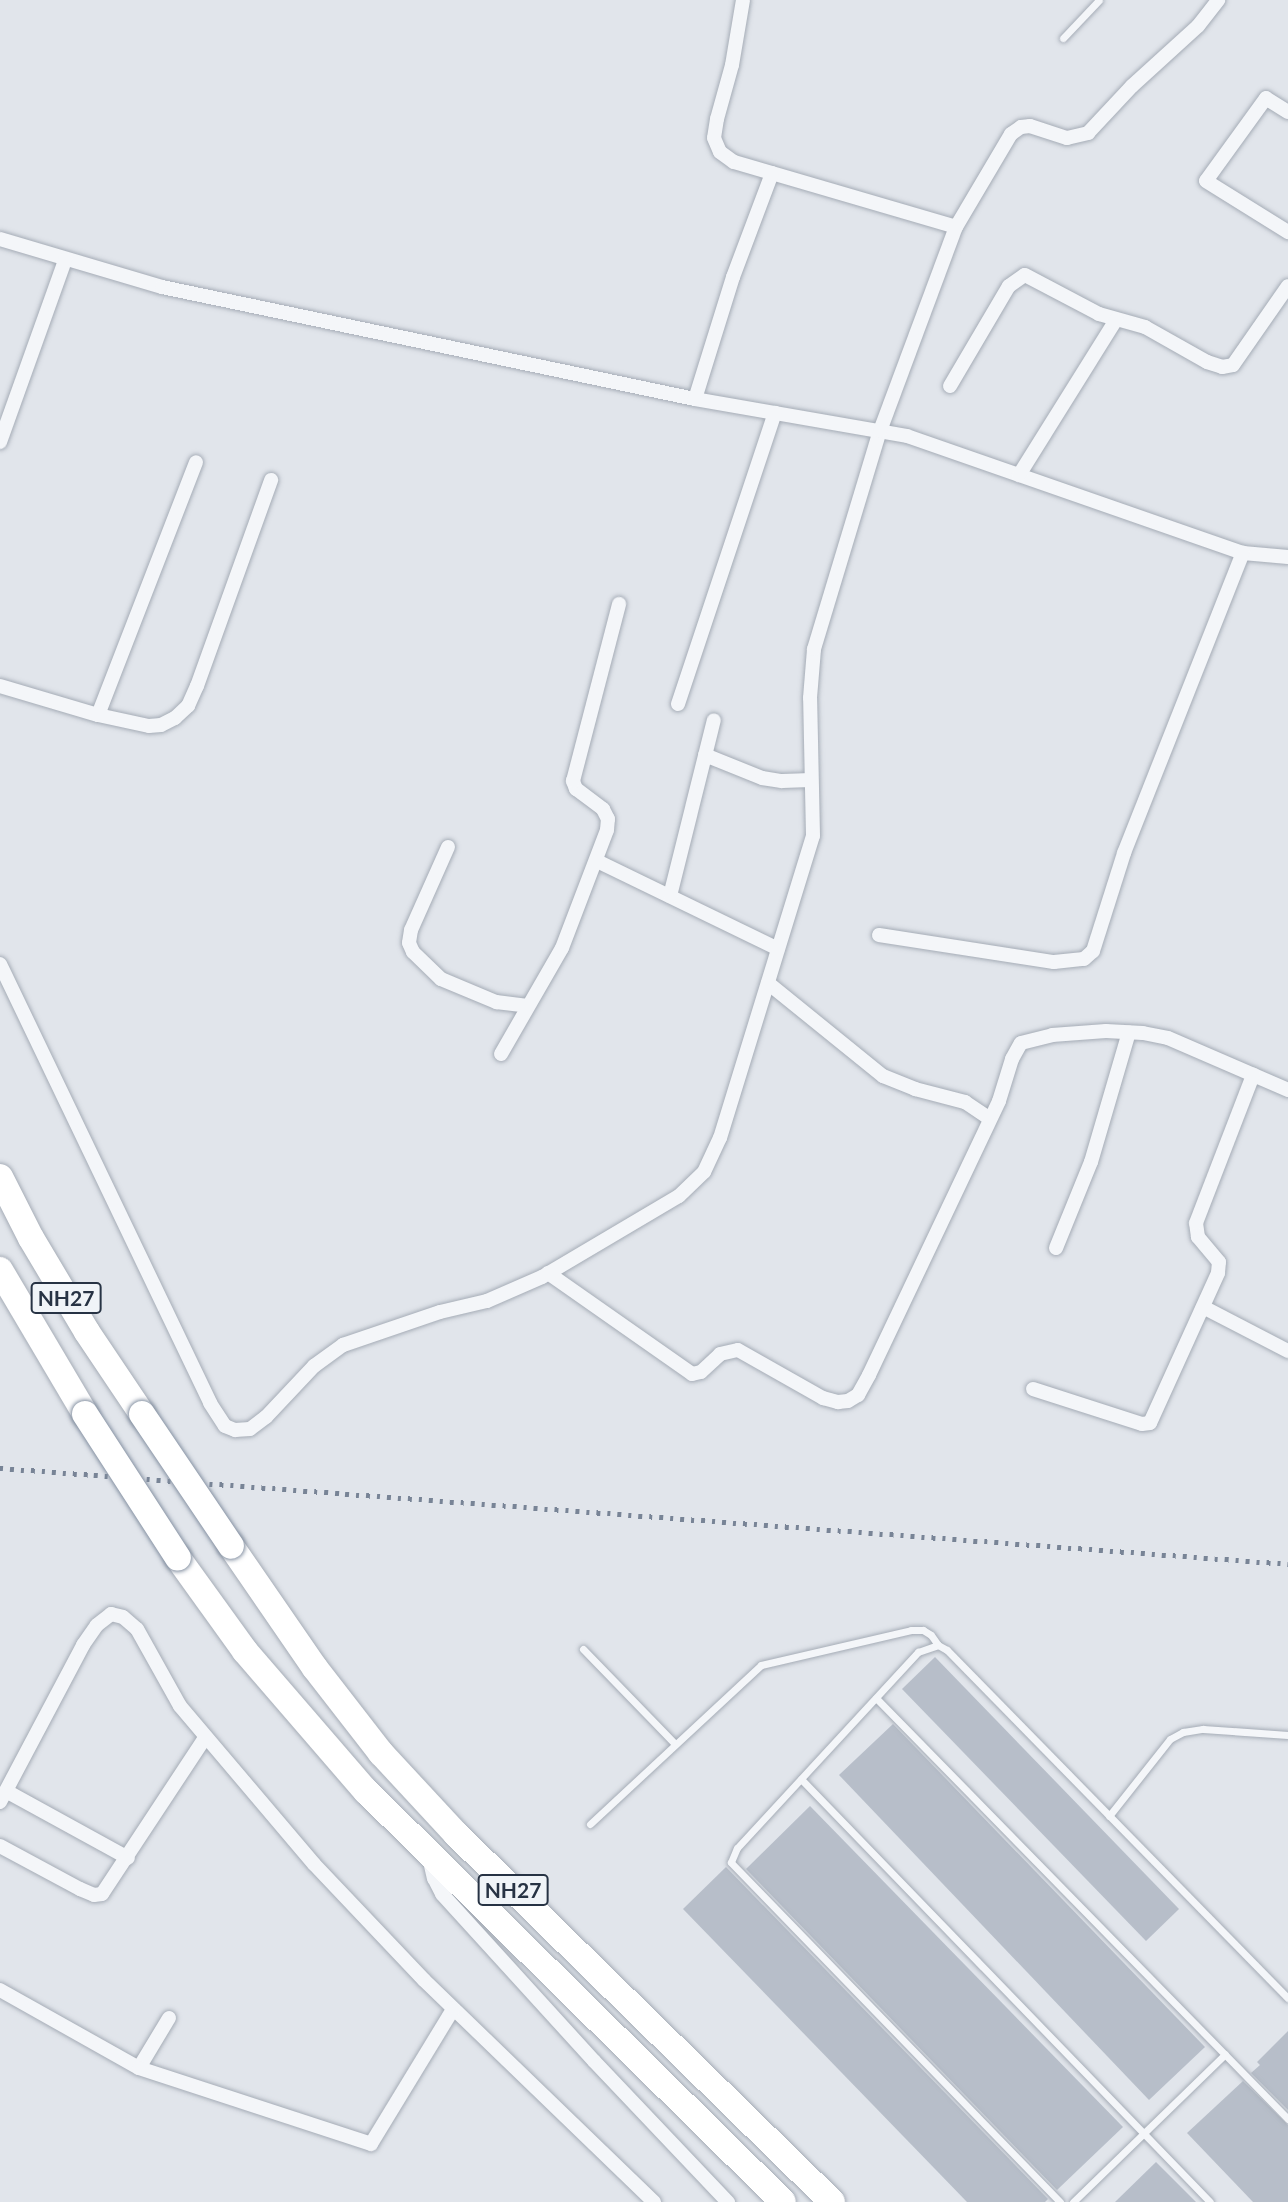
<!DOCTYPE html>
<style>
body{margin:0}
#map{position:relative;width:1288px;height:2202px;overflow:hidden;background:#e1e5eb;font-family:Lato,sans-serif}
div>[style]{position:absolute}
.building>*{inset:0;background:#b7bec9}
.roads{filter:drop-shadow(0 0 2px #a5acb6) drop-shadow(0 0 2px #a5acb6)}
.lane>*{height:7px;margin:-3.5px;padding:0 3.5px;transform-origin:3.5px;border-radius:3.5px;background:#f4f6f9}
.street>*{height:14px;margin:-7px;padding:0 7px;transform-origin:7px;border-radius:7px;background:#f4f6f9}
.highway>*{height:26px;margin:-13px;padding:0 13px;transform-origin:13px;border-radius:13px;background:#fff}
.rail>*{height:5px;margin-top:-2.5px;transform-origin:0;background:repeating-linear-gradient(90deg,#788496 0 3.5px,transparent 0 10.5px)}
.bridges{filter:drop-shadow(0 0 2px #8692a3) drop-shadow(0 0 2px #8692a3)}
.highway-bridge>*{height:26px;margin:-13px;padding:0 13px;transform-origin:13px;border-radius:13px;background:#fff}
span{translate:-50% -50%;white-space:nowrap;text-align:center;line-height:1.15;-webkit-text-stroke:5px #f0f4f8;paint-order:stroke}
.shield-label span{padding:2px 5px;background:#f0f4f8;border:2px solid;border-radius:5px;-webkit-text-stroke-width:0}
.shield-label{font-size:21px;color:#273344;font-weight:700}
</style>
<div id="map">
<div class="building">
<div style="clip-path:polygon(935px 1657px,1179px 1909px,1146px 1941px,902px 1689px)"></div>
<div style="clip-path:polygon(893px 1724px,1205px 2047px,1149px 2100px,839px 1775px)"></div>
<div style="clip-path:polygon(810px 1806px,1123px 2127px,1057px 2190px,746px 1869px)"></div>
<div style="clip-path:polygon(726px 1867px,1048px 2199px,1045px 2202px,967px 2202px,683px 1909px)"></div>
<div style="clip-path:polygon(1288px 2031px,1288px 2110px,1251px 2073px,1260px 2065px,1257px 2062px)"></div>
<div style="clip-path:polygon(1243px 2081px,1288px 2125px,1288px 2202px,1253px 2202px,1187px 2133px)"></div>
<div style="clip-path:polygon(1156px 2162px,1196px 2202px,1115px 2202px)"></div>
</div>
<div class="roads">
<div class="lane">
<div style="left:1063px;top:38px;width:52px;rotate:-46.5deg"></div>
<div style="left:583px;top:1649px;width:132px;rotate:45.9deg"></div>
<div style="left:876px;top:1698px;width:589px;rotate:45.62deg"></div>
<div style="left:801px;top:1779px;width:588px;rotate:45.96deg"></div>
<div style="left:1109px;top:1816px;width:98px;rotate:-51.6deg"></div>
<div style="left:1170px;top:1739px;width:15px;rotate:-28deg"></div>
<div style="left:1183px;top:1732px;width:20px;rotate:-9deg"></div>
<div style="left:1203px;top:1729px;width:85px;rotate:4deg"></div>
<div style="left:590px;top:1824px;width:233px;rotate:-42.9deg"></div>
<div style="left:761px;top:1665px;width:154px;rotate:-13.1deg"></div>
<div style="left:911px;top:1630px;width:12px"></div>
<div style="left:923px;top:1630px;width:9px;rotate:32deg"></div>
<div style="left:931px;top:1635px;width:12px;rotate:55deg"></div>
<div style="left:1060px;top:2202px;width:473px;rotate:-134.1deg"></div>
<div style="left:731px;top:1862px;width:15px;rotate:-67deg"></div>
<div style="left:737px;top:1848px;width:267px;rotate:-47.3deg"></div>
<div style="left:918px;top:1652px;width:21px;rotate:-19deg"></div>
<div style="left:938px;top:1645px;width:10px;rotate:29deg"></div>
<div style="left:947px;top:1650px;width:487px;rotate:45.6deg"></div>
<div style="left:1073px;top:2202px;width:212px;rotate:-44.2deg"></div>
</div>
<div class="street">
<div style="left:743px;top:0;width:66px;rotate:99.6deg"></div>
<div style="left:732px;top:65px;width:56px;rotate:105.5deg"></div>
<div style="left:717px;top:119px;width:19px;rotate:99deg"></div>
<div style="left:714px;top:138px;width:15px;rotate:67deg"></div>
<div style="left:720px;top:152px;width:17px;rotate:36deg"></div>
<div style="left:734px;top:162px;width:231px;rotate:16.3deg"></div>
<div style="left:1288px;top:112px;width:26px;rotate:-148deg"></div>
<div style="left:1266px;top:98px;width:102px;rotate:125.9deg"></div>
<div style="left:1206px;top:181px;width:97px;rotate:31.9deg"></div>
<div style="left:0;top:239px;width:169px;rotate:16.5deg"></div>
<div style="left:162px;top:287px;width:545px;rotate:11.87deg"></div>
<div style="left:695px;top:399px;width:215px;rotate:9.9deg"></div>
<div style="left:907px;top:436px;width:356px;rotate:19.2deg"></div>
<div style="left:1243px;top:553px;width:45px;rotate:5.1deg"></div>
<div style="left:950px;top:386px;width:116px;rotate:-59.5deg"></div>
<div style="left:1009px;top:286px;width:19px;rotate:-35deg"></div>
<div style="left:1025px;top:275px;width:84px;rotate:27.8deg"></div>
<div style="left:1099px;top:314px;width:48px;rotate:15.8deg"></div>
<div style="left:1145px;top:327px;width:71px;rotate:29.4deg"></div>
<div style="left:1207px;top:362px;width:16px;rotate:18deg"></div>
<div style="left:1222px;top:367px;width:11px;rotate:-10deg"></div>
<div style="left:1233px;top:365px;width:96px;rotate:-55.2deg"></div>
<div style="left:695px;top:399px;width:128px;rotate:-72.7deg"></div>
<div style="left:733px;top:277px;width:111px;rotate:-69.4deg"></div>
<div style="left:0;top:442px;width:193px;rotate:-70.3deg"></div>
<div style="left:1019px;top:475px;width:183px;rotate:-58deg"></div>
<div style="left:0;top:686px;width:102px;rotate:16.5deg"></div>
<div style="left:98px;top:715px;width:52px;rotate:12.2deg"></div>
<div style="left:149px;top:726px;width:12px;rotate:-5deg"></div>
<div style="left:161px;top:725px;width:16px;rotate:-27deg"></div>
<div style="left:175px;top:718px;width:18px;rotate:-43deg"></div>
<div style="left:188px;top:706px;width:22px;rotate:-66deg"></div>
<div style="left:197px;top:686px;width:219px;rotate:-70.2deg"></div>
<div style="left:678px;top:704px;width:307px;rotate:-71.6deg"></div>
<div style="left:98px;top:715px;width:271px;rotate:-68.8deg"></div>
<div style="left:705px;top:755px;width:61px;rotate:22deg"></div>
<div style="left:762px;top:778px;width:20px;rotate:9deg"></div>
<div style="left:782px;top:781px;width:29px;rotate:-2deg"></div>
<div style="left:448px;top:847px;width:91px;rotate:114deg"></div>
<div style="left:411px;top:930px;width:13px;rotate:99deg"></div>
<div style="left:409px;top:943px;width:10px;rotate:66deg"></div>
<div style="left:413px;top:952px;width:39px;rotate:44deg"></div>
<div style="left:441px;top:979px;width:60px;rotate:22.7deg"></div>
<div style="left:496px;top:1002px;width:32px;rotate:7deg"></div>
<div style="left:597px;top:861px;width:201px;rotate:25.9deg"></div>
<div style="left:670px;top:896px;width:181px;rotate:-76deg"></div>
<div style="left:879px;top:935px;width:177px;rotate:8.8deg"></div>
<div style="left:1054px;top:962px;width:30px;rotate:-6deg"></div>
<div style="left:1084px;top:959px;width:12px;rotate:-42deg"></div>
<div style="left:1093px;top:951px;width:103px;rotate:-72.4deg"></div>
<div style="left:1124px;top:853px;width:323px;rotate:-68.4deg"></div>
<div style="left:0;top:964px;width:487px;rotate:64.4deg"></div>
<div style="left:210px;top:1403px;width:27px;rotate:57deg"></div>
<div style="left:225px;top:1426px;width:11px;rotate:22deg"></div>
<div style="left:235px;top:1430px;width:15px;rotate:-4deg"></div>
<div style="left:250px;top:1429px;width:20px;rotate:-37deg"></div>
<div style="left:266px;top:1417px;width:70px;rotate:-46.7deg"></div>
<div style="left:314px;top:1366px;width:36px;rotate:-36deg"></div>
<div style="left:343px;top:1345px;width:102px;rotate:-18.8deg"></div>
<div style="left:440px;top:1312px;width:48px;rotate:-13.2deg"></div>
<div style="left:487px;top:1301px;width:60px;rotate:-23.6deg"></div>
<div style="left:542px;top:1277px;width:159px;rotate:-30.6deg"></div>
<div style="left:679px;top:1196px;width:35px;rotate:-44deg"></div>
<div style="left:704px;top:1172px;width:38px;rotate:-65deg"></div>
<div style="left:720px;top:1138px;width:316px;rotate:-72.9deg"></div>
<div style="left:813px;top:836px;width:138px;rotate:-91.2deg"></div>
<div style="left:810px;top:698px;width:49px;rotate:-85.3deg"></div>
<div style="left:814px;top:649px;width:228px;rotate:-73.2deg"></div>
<div style="left:880px;top:431px;width:218px;rotate:-69.6deg"></div>
<div style="left:956px;top:227px;width:108px;rotate:-59.4deg"></div>
<div style="left:1011px;top:134px;width:12px;rotate:-35deg"></div>
<div style="left:1021px;top:127px;width:9px;rotate:-6deg"></div>
<div style="left:1030px;top:126px;width:39px;rotate:18deg"></div>
<div style="left:1067px;top:138px;width:22px;rotate:-13deg"></div>
<div style="left:1088px;top:133px;width:64px;rotate:-46.9deg"></div>
<div style="left:1132px;top:86px;width:89px;rotate:-42.3deg"></div>
<div style="left:1198px;top:26px;width:33px;rotate:-52deg"></div>
<div style="left:768px;top:983px;width:148px;rotate:39deg"></div>
<div style="left:883px;top:1076px;width:35px;rotate:22deg"></div>
<div style="left:915px;top:1089px;width:52px;rotate:14.6deg"></div>
<div style="left:965px;top:1102px;width:30px;rotate:34deg"></div>
<div style="left:501px;top:1054px;width:122px;rotate:-60.1deg"></div>
<div style="left:562px;top:948px;width:126px;rotate:-69.1deg"></div>
<div style="left:607px;top:830px;width:11px;rotate:-85deg"></div>
<div style="left:608px;top:819px;width:11px;rotate:-117deg"></div>
<div style="left:603px;top:809px;width:34px;rotate:-143deg"></div>
<div style="left:576px;top:789px;width:9px;rotate:-111deg"></div>
<div style="left:573px;top:781px;width:183px;rotate:-75.4deg"></div>
<div style="left:1056px;top:1248px;width:93px;rotate:-67.9deg"></div>
<div style="left:1091px;top:1162px;width:135px;rotate:-73.7deg"></div>
<div style="left:548px;top:1273px;width:176px;rotate:35deg"></div>
<div style="left:692px;top:1374px;width:9px;rotate:-13deg"></div>
<div style="left:701px;top:1372px;width:26px;rotate:-43deg"></div>
<div style="left:720px;top:1354px;width:18px;rotate:-13deg"></div>
<div style="left:738px;top:1350px;width:98px;rotate:29.5deg"></div>
<div style="left:823px;top:1398px;width:16px;rotate:15deg"></div>
<div style="left:838px;top:1402px;width:10px;rotate:-6deg"></div>
<div style="left:848px;top:1401px;width:12px;rotate:-31deg"></div>
<div style="left:858px;top:1395px;width:23px;rotate:-61deg"></div>
<div style="left:869px;top:1375px;width:303px;rotate:-64.6deg"></div>
<div style="left:999px;top:1101px;width:44px;rotate:-72.8deg"></div>
<div style="left:1012px;top:1059px;width:18px;rotate:-61deg"></div>
<div style="left:1021px;top:1043px;width:32px;rotate:-14deg"></div>
<div style="left:1052px;top:1035px;width:54px;rotate:-4.2deg"></div>
<div style="left:1106px;top:1031px;width:37px;rotate:3deg"></div>
<div style="left:1143px;top:1033px;width:25px;rotate:11deg"></div>
<div style="left:1168px;top:1038px;width:131px;rotate:23.4deg"></div>
<div style="left:1203px;top:1307px;width:96px;rotate:27.4deg"></div>
<div style="left:1033px;top:1389px;width:114px;rotate:17.8deg"></div>
<div style="left:1142px;top:1424px;width:8px;rotate:-7deg"></div>
<div style="left:1150px;top:1423px;width:165px;rotate:-65.6deg"></div>
<div style="left:1218px;top:1273px;width:11px;rotate:-85deg"></div>
<div style="left:1219px;top:1262px;width:33px;rotate:-130deg"></div>
<div style="left:1198px;top:1237px;width:14px;rotate:-98deg"></div>
<div style="left:1196px;top:1223px;width:159px;rotate:-68.9deg"></div>
<div style="left:6px;top:1791px;width:139px;rotate:28.8deg"></div>
<div style="left:0;top:1802px;width:178px;rotate:-62.1deg"></div>
<div style="left:83px;top:1645px;width:24px;rotate:-55deg"></div>
<div style="left:97px;top:1625px;width:18px;rotate:-38deg"></div>
<div style="left:111px;top:1614px;width:12px;rotate:14deg"></div>
<div style="left:123px;top:1617px;width:18px;rotate:41deg"></div>
<div style="left:137px;top:1629px;width:88px;rotate:60.8deg"></div>
<div style="left:180px;top:1706px;width:207px;rotate:49.7deg"></div>
<div style="left:314px;top:1864px;width:160px;rotate:46.5deg"></div>
<div style="left:424px;top:1980px;width:320px;rotate:44deg"></div>
<div style="left:0;top:1846px;width:91px;rotate:28.3deg"></div>
<div style="left:80px;top:1889px;width:15px;rotate:23deg"></div>
<div style="left:94px;top:1895px;width:8px;rotate:-7deg"></div>
<div style="left:102px;top:1894px;width:187px;rotate:-56.6deg"></div>
<div style="left:429px;top:1857px;width:22px;rotate:77deg"></div>
<div style="left:434px;top:1878px;width:18px;rotate:63deg"></div>
<div style="left:442px;top:1894px;width:226px;rotate:47.7deg"></div>
<div style="left:594px;top:2061px;width:195px;rotate:46.5deg"></div>
<div style="left:0;top:1990px;width:159px;rotate:29.3deg"></div>
<div style="left:169px;top:2018px;width:58px;rotate:121deg"></div>
<div style="left:139px;top:2068px;width:244px;rotate:18.1deg"></div>
<div style="left:371px;top:2144px;width:158px;rotate:-58.7deg"></div>
</div>
<div class="highway">
<div style="left:0;top:1177px;width:68px;rotate:63.1deg"></div>
<div style="left:31px;top:1238px;width:109px;rotate:59.2deg"></div>
<div style="left:87px;top:1332px;width:99px;rotate:56.1deg"></div>
<div style="left:0;top:1270px;width:167px;rotate:59.4deg"></div>
<div style="left:231px;top:1546px;width:148px;rotate:55.5deg"></div>
<div style="left:315px;top:1668px;width:108px;rotate:52.2deg"></div>
<div style="left:381px;top:1753px;width:110px;rotate:47.2deg"></div>
<div style="left:456px;top:1834px;width:526px;rotate:44.38deg"></div>
<div style="left:178px;top:1558px;width:115px;rotate:54.2deg"></div>
<div style="left:245px;top:1651px;width:185px;rotate:49.2deg"></div>
<div style="left:366px;top:1791px;width:585px;rotate:44.58deg"></div>
</div>
</div>
<div class="rail">
<div style="left:0;top:1468px;width:1292px;rotate:4.26deg"></div>
</div>
<div class="bridges">
<div class="highway-bridge">
<div style="left:85px;top:1414px;width:171px;rotate:57.1deg"></div>
<div style="left:142px;top:1414px;width:159px;rotate:56deg"></div>
</div>
</div>
<div class="shield-label">
<span style="left:66px;top:1298px">NH27</span>
<span style="left:513px;top:1890px">NH27</span>
</div>
</div>
